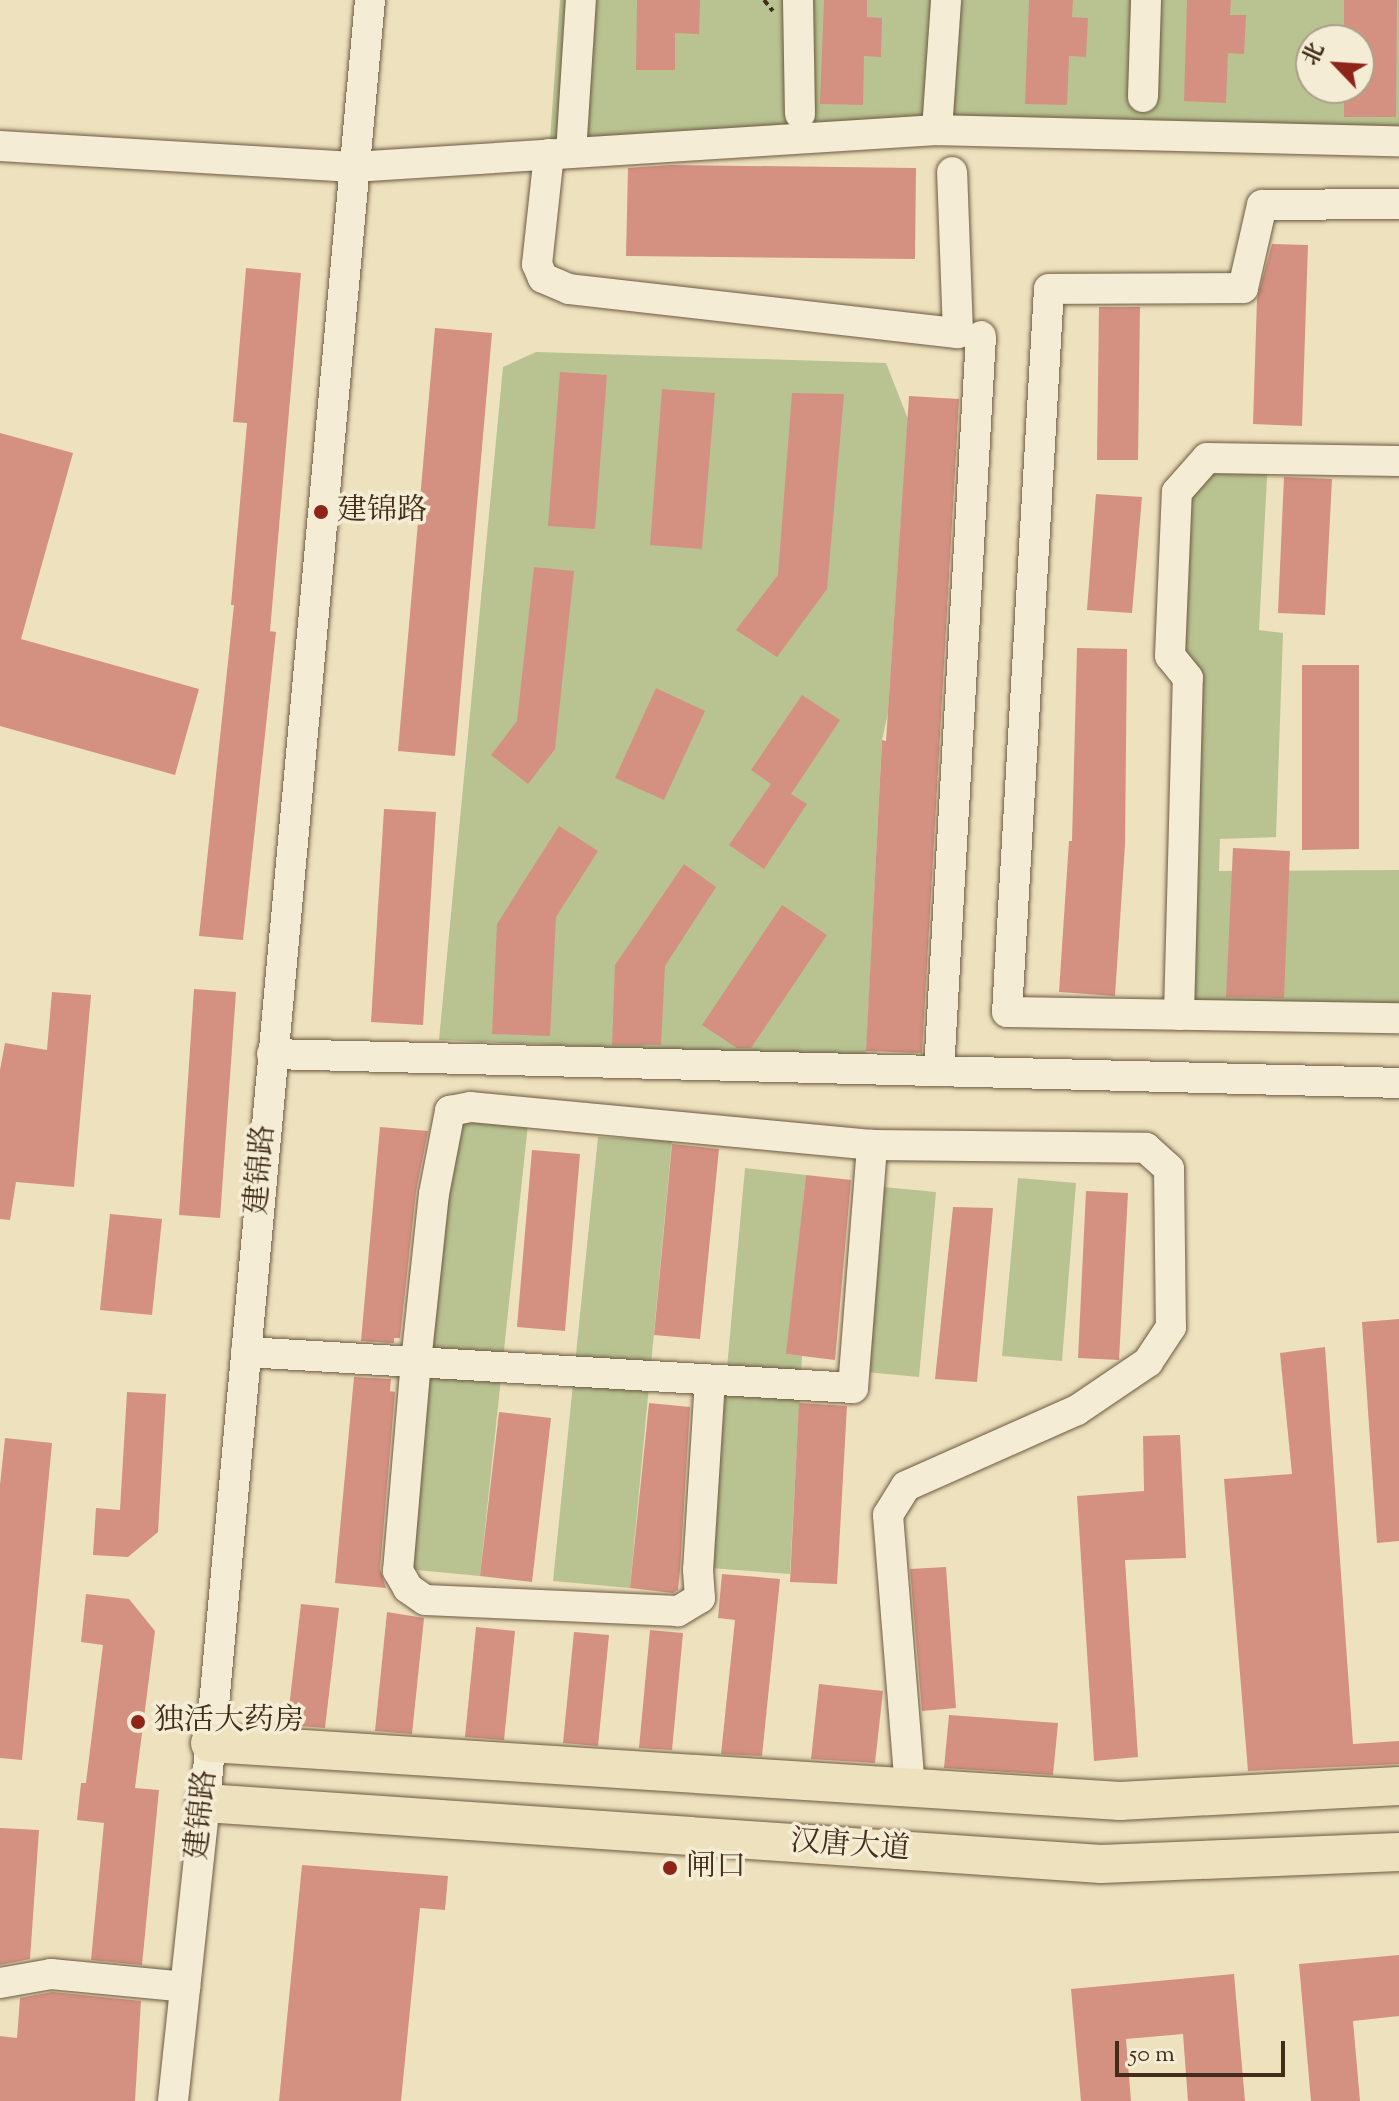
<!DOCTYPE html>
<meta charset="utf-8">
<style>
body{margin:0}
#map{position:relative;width:1399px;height:2101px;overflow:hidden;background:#eee1bd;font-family:"Sorts Mill Goudy","Noto Serif SC",serif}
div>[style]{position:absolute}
.green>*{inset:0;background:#b9c391}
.building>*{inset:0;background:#d49181}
.path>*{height:4px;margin-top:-2px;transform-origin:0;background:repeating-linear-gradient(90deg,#422d19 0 6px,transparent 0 10px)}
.roads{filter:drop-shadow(0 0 2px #6d5a42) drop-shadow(0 0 2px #6d5a42)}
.minor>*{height:30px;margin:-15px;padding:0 15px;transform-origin:15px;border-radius:15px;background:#f4ecd4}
.major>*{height:38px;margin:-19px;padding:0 19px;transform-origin:19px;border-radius:19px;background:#eee1bd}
.dots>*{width:22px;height:22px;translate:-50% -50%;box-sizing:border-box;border:4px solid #f4ecd4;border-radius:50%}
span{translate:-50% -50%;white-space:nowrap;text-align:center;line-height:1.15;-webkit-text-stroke:7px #f4ecd4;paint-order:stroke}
.poi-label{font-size:30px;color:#422d19}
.left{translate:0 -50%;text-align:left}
.street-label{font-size:30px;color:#422d19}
.north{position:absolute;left:1295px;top:24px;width:80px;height:80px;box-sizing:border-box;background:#f4ecd4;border:2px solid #ada089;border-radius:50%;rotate:295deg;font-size:22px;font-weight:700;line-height:32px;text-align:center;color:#422d19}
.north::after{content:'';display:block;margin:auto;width:28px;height:36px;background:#8f2418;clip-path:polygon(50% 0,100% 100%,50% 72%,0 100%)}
.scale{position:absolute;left:1115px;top:2041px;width:170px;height:36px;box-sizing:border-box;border:4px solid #422d19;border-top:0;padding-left:10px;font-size:24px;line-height:28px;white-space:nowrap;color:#422d19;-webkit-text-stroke:6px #f4ecd4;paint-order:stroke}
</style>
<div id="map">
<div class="green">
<div style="clip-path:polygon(evenodd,560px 0,1399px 0,1399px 141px,937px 130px,549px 154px,560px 0,1311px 40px,1359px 40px,1359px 88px,1311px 88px,1311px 40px)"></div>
<div style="clip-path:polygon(536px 352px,886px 363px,908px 419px,888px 713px,882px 740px,866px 1059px,439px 1040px,503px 367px)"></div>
<div style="clip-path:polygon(1207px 458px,1268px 459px,1259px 630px,1283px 633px,1276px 837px,1220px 839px,1219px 871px,1399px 870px,1399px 1018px,1179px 1015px,1188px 678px,1170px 656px,1177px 492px)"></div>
<div style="clip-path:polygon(455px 1118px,528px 1124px,480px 1576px,406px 1569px)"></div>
<div style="clip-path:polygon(598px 1137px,672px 1141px,630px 1588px,553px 1581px)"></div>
<div style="clip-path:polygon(745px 1168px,806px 1175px,787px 1354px,802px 1356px,790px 1574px,709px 1568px)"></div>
<div style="clip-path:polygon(1018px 1178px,1076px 1183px,1062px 1361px,1002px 1356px)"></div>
<div style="clip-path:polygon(883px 1187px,936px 1192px,919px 1377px,866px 1372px)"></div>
</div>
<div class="building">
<div style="clip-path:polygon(637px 0,700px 0,699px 34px,675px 33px,675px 70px,636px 70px)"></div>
<div style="clip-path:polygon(824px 0,867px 0,867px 17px,882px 18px,881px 57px,864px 56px,863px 105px,820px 104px)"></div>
<div style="clip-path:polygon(1029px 0,1073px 0,1072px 17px,1088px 18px,1086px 57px,1069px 56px,1067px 105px,1025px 104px)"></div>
<div style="clip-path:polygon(1187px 0,1231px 0,1230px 15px,1246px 15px,1244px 54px,1228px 53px,1226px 103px,1184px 101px)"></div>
<div style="clip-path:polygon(1344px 0,1397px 0,1396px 117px,1344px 117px,1344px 88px,1359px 88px,1359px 40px,1344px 40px)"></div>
<div style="clip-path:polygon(672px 165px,916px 168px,915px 259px,626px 256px,628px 168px)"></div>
<div style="clip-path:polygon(1272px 244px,1308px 245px,1302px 426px,1253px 424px,1257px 299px)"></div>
<div style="clip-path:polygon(246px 268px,301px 273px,270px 631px,276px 632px,243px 940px,199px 936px,234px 605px,231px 605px,247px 423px,233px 422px)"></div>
<div style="clip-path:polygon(1099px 307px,1140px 307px,1138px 460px,1097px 460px)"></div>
<div style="clip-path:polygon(435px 328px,492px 333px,455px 756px,398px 751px)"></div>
<div style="clip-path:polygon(560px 372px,607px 375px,595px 529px,548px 526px)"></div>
<div style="clip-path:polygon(662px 389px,715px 393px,702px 549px,650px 545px)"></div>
<div style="clip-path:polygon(792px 393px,844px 394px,827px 589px,777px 657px,736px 630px,778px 575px)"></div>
<div style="clip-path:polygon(909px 396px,959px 399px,922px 1053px,866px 1051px,882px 740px,886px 741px)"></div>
<div style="clip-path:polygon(0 433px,73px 453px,21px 639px,199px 689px,175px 775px,0 726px)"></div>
<div style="clip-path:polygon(1284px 477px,1332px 479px,1325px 615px,1278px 613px)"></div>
<div style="clip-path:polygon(1096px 494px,1142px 497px,1132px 613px,1087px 610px)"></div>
<div style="clip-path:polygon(534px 567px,574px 571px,555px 749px,528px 784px,491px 755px,517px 721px)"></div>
<div style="clip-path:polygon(1077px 648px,1127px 649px,1125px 845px,1115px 996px,1059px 992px,1069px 841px,1072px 841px)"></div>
<div style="clip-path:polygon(1302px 665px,1359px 665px,1359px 849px,1302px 850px)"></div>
<div style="clip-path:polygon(656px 688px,705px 711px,664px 800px,615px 778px)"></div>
<div style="clip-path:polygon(802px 695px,840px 720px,791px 794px,807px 804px,764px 869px,729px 845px,771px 784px,751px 770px)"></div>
<div style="clip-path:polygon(384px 809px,436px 812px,423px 1025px,371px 1022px)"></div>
<div style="clip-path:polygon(559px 826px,598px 851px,556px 917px,550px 1036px,492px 1034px,497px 924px)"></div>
<div style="clip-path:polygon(1233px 848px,1290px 851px,1284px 998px,1226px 997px)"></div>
<div style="clip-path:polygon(684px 864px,716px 887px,665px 966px,661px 1045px,612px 1045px,615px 965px)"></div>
<div style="clip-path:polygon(782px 905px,827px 935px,751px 1048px,737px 1048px,702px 1025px)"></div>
<div style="clip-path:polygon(194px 989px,236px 992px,220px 1218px,179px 1215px)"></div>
<div style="clip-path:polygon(52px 992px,91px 995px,74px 1187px,16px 1182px,10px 1220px,0 1219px,0 1070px,5px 1043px,47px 1050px)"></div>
<div style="clip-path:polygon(380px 1127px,428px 1131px,416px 1192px,400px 1338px,394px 1338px,394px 1343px,361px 1341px)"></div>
<div style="clip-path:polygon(672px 1144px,719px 1149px,700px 1339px,654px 1335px)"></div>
<div style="clip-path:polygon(532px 1150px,580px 1154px,565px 1331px,517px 1327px)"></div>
<div style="clip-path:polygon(806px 1175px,851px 1180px,835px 1360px,786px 1354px)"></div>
<div style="clip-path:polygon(1086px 1191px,1128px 1193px,1119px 1360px,1078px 1358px)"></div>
<div style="clip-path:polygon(953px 1207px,993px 1208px,977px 1382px,935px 1379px)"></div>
<div style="clip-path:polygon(110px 1214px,162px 1219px,152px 1315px,100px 1310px)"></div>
<div style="clip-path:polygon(1399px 1319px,1399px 1541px,1377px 1543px,1362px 1322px)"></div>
<div style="clip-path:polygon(1325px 1347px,1353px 1744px,1399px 1741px,1399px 1764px,1248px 1771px,1224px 1479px,1292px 1474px,1280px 1353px)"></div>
<div style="clip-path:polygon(354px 1377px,391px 1379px,390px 1391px,395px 1392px,380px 1569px,386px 1588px,335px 1583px)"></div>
<div style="clip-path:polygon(127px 1392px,166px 1394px,158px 1532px,128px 1557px,93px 1555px,96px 1508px,120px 1510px)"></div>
<div style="clip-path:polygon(649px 1403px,690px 1407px,680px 1570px,678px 1590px,673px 1593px,630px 1588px)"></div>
<div style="clip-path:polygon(799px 1403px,847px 1406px,837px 1584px,790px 1582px)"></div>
<div style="clip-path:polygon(499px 1412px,551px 1418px,532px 1582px,480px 1576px)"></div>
<div style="clip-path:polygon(1180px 1435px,1186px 1558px,1125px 1560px,1138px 1757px,1094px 1761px,1077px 1496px,1144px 1491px,1143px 1436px)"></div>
<div style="clip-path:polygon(5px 1438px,52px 1443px,22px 1760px,0 1758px,0 1485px)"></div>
<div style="clip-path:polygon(946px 1567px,956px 1708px,922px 1711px,910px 1569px)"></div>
<div style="clip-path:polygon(722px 1574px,780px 1579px,762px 1756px,721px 1754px,735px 1620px,718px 1618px)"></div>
<div style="clip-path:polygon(86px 1594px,129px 1599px,155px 1631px,135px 1788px,159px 1790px,142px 1965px,91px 1960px,104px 1823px,77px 1820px,81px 1783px,86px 1783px,103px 1645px,81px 1642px)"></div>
<div style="clip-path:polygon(301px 1604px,339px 1608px,325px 1728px,287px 1725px)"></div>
<div style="clip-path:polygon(387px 1612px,424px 1618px,412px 1734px,375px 1731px)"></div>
<div style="clip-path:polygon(476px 1627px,515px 1631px,504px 1740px,465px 1737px)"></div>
<div style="clip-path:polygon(650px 1630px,683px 1633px,672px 1750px,639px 1748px)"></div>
<div style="clip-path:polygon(574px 1632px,609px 1635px,598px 1746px,563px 1743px)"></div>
<div style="clip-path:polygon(819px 1684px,883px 1691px,875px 1763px,811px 1759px)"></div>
<div style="clip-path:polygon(949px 1715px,1058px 1723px,1053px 1775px,944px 1768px)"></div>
<div style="clip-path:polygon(0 1828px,39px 1830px,30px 1959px,0 1965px)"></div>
<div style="clip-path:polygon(302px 1865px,448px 1876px,445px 1910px,420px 1908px,401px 2101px,279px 2101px)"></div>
<div style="clip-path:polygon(1399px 1955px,1399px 2016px,1353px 2021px,1360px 2101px,1311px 2101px,1299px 1964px)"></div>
<div style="clip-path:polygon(1234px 1974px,1245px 2101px,1188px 2101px,1183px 2034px,1126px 2039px,1131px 2101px,1081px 2101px,1071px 1989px)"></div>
<div style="clip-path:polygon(52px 1992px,141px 2001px,135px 2101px,0 2101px,0 2036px,17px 2038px,20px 1998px)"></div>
</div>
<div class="path">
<div style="left:764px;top:0;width:14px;rotate:51deg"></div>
</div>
<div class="roads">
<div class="minor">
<div style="left:798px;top:0;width:114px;rotate:89deg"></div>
<div style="left:1143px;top:97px;width:97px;rotate:-88.2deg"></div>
<div style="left:937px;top:130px;width:130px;rotate:-86deg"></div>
<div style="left:0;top:146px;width:354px;rotate:3.4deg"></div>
<div style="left:353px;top:167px;width:585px;rotate:-3.63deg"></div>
<div style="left:937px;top:130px;width:462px;rotate:1.4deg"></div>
<div style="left:571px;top:153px;width:153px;rotate:-86.3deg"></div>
<div style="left:549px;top:154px;width:111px;rotate:96.2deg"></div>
<div style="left:537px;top:264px;width:15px;rotate:67deg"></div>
<div style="left:543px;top:278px;width:28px;rotate:23deg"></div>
<div style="left:569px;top:289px;width:391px;rotate:6.5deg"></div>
<div style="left:958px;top:333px;width:161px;rotate:-92.1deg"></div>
<div style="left:1399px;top:204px;width:137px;rotate:179.6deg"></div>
<div style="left:1262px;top:205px;width:85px;rotate:102.9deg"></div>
<div style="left:1243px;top:288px;width:194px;rotate:179.7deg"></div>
<div style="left:1049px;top:289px;width:724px;rotate:93.32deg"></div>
<div style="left:1007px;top:1012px;width:392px;rotate:0.9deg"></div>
<div style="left:1179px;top:1015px;width:337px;rotate:-88.5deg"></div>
<div style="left:1188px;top:678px;width:28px;rotate:-129deg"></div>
<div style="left:1170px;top:656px;width:164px;rotate:-87.6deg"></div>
<div style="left:1177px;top:492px;width:45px;rotate:-48.6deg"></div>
<div style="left:1207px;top:458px;width:192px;rotate:0.9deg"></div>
<div style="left:272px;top:1054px;width:1127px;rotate:1.47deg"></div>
<div style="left:939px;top:1071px;width:736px;rotate:-86.73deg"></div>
<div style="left:246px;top:1352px;width:608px;rotate:3.39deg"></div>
<div style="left:853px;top:1388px;width:244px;rotate:-85.5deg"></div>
<div style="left:710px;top:1380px;width:190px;rotate:93.6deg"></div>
<div style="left:698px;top:1570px;width:28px;rotate:86deg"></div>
<div style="left:700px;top:1598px;width:26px;rotate:149deg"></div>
<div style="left:678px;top:1611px;width:253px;rotate:-177.5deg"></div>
<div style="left:425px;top:1600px;width:21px;rotate:-145deg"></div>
<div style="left:408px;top:1588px;width:20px;rotate:-120deg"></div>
<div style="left:398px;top:1571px;width:210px;rotate:-85.1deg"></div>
<div style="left:416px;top:1362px;width:169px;rotate:-83.9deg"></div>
<div style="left:434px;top:1194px;width:85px;rotate:-79.1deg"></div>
<div style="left:450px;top:1111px;width:21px;rotate:-11deg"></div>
<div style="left:471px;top:1107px;width:403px;rotate:5.4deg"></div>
<div style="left:872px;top:1145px;width:274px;rotate:0.6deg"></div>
<div style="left:1146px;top:1148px;width:31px;rotate:42deg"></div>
<div style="left:1169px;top:1169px;width:158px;rotate:89.3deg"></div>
<div style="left:1171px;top:1327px;width:42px;rotate:123.3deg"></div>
<div style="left:1148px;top:1362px;width:86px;rotate:145.9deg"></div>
<div style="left:1077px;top:1410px;width:187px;rotate:156deg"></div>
<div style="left:906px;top:1486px;width:34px;rotate:122deg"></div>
<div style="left:888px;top:1515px;width:273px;rotate:85.4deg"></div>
<div style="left:0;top:1983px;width:52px;rotate:-10deg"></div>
<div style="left:51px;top:1974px;width:135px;rotate:5.5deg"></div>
<div style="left:173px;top:2101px;width:300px;rotate:-83.9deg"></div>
<div style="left:205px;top:1803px;width:1811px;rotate:-84.77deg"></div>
</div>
<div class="major">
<div style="left:210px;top:1743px;width:912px;rotate:3.65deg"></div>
<div style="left:1120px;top:1801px;width:279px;rotate:-3.1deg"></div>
<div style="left:205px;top:1803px;width:898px;rotate:3.89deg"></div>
<div style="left:1101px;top:1864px;width:298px;rotate:-2.3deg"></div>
</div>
</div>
<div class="dots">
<div style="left:321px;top:512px;background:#8f2418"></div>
<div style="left:138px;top:1722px;background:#8f2418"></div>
<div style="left:670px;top:1868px;background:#8f2418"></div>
</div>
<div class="poi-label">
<span class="left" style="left:337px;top:512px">建锦路</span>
<span class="left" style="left:154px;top:1722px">独活大药房</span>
<span class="left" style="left:686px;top:1868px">闸口</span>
</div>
<div class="street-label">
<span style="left:262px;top:1170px;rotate:-85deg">建锦路</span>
<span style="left:203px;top:1815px;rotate:-84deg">建锦路</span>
<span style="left:850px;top:1847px;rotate:4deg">汉唐大道</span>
</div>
<div class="north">北</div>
<div class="scale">50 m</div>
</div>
